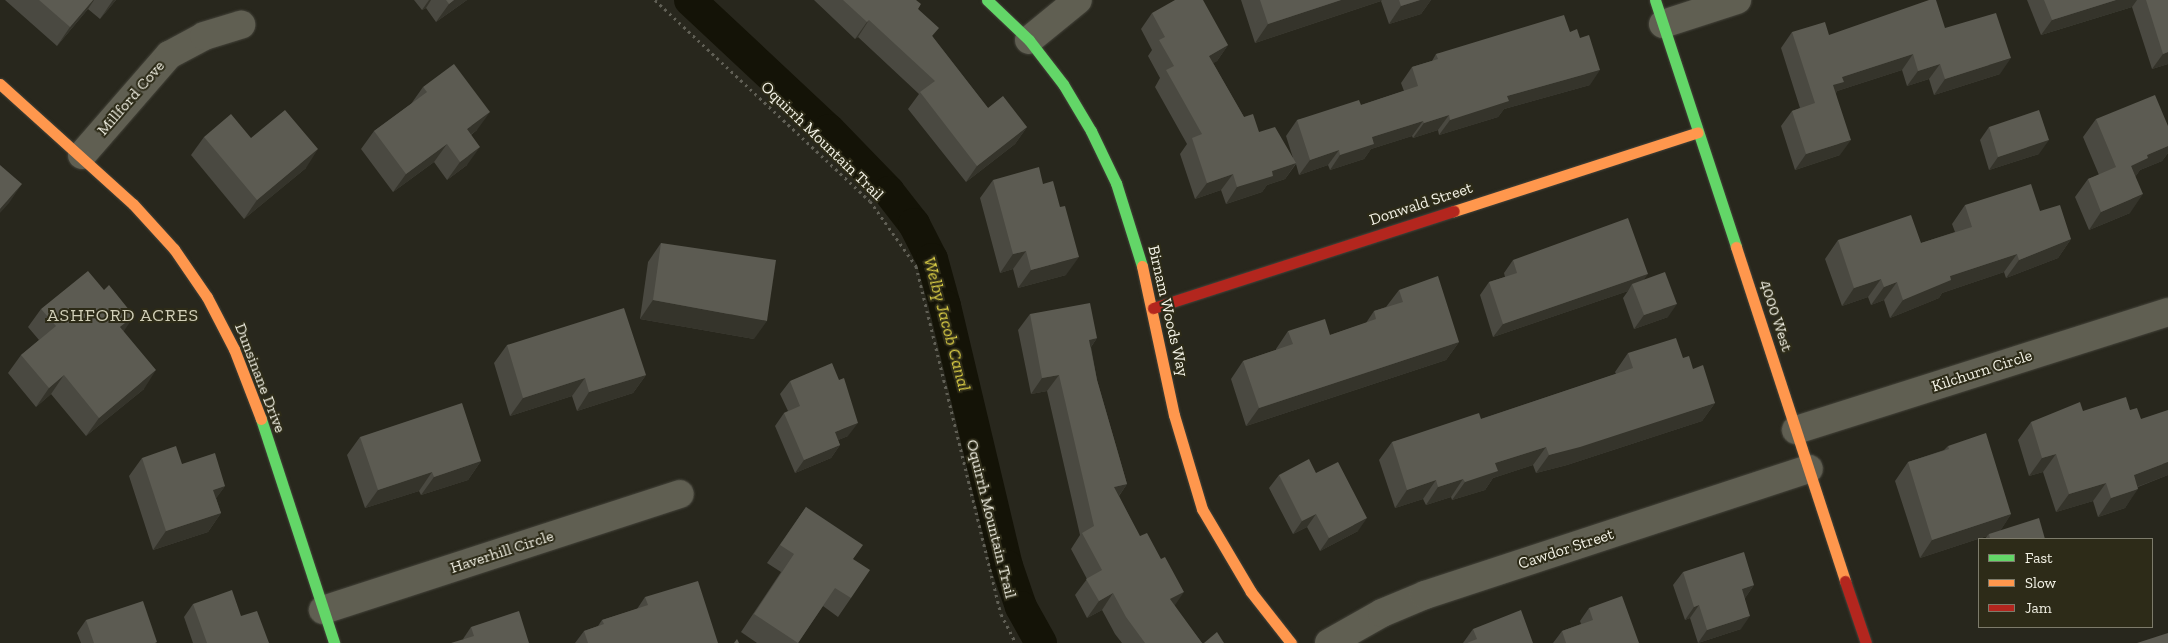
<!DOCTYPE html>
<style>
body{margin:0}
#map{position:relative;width:2168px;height:643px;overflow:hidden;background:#28271d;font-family:"Zilla Slab",serif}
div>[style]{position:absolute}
.canal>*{height:32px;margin:-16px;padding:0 16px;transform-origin:16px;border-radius:16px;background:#141307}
.path>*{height:3px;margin-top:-1.5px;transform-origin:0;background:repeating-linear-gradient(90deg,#616056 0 2.5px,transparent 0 6.5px)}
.roads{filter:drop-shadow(0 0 1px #44433a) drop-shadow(0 0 1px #44433a)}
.street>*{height:28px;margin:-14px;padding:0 14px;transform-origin:14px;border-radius:14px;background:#605f52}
.fast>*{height:11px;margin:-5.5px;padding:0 5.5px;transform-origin:5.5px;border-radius:5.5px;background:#63d668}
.slow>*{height:11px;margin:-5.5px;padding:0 5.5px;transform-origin:5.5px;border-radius:5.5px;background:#ff974d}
.jam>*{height:11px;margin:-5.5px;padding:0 5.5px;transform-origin:5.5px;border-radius:5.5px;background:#b3261e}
.wall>*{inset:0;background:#4a4941}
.shaded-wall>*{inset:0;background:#35342b}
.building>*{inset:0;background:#5c5b52}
span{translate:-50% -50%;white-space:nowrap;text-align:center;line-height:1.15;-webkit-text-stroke:4px #2d2b18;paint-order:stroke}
.street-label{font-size:16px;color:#f4f3e7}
.neighbourhood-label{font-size:18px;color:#d2d0b9;letter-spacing:1px}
.water-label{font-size:18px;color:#e0d247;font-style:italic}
.legend{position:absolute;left:1978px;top:538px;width:175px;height:90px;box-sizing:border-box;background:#2d2b18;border:1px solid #7d7b6b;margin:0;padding:6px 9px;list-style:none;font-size:15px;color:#f4f3e7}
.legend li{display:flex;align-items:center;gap:10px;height:25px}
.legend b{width:25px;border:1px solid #7d7b6b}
</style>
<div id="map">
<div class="canal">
<div style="left:690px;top:0;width:190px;rotate:43.1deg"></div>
<div style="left:829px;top:130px;width:86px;rotate:45.9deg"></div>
<div style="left:889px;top:192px;width:41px;rotate:52deg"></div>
<div style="left:914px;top:224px;width:39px;rotate:63deg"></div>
<div style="left:932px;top:259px;width:49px;rotate:74.5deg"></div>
<div style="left:945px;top:306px;width:267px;rotate:76.6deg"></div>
<div style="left:1007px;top:566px;width:43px;rotate:71.1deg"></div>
<div style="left:1021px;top:607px;width:41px;rotate:60.9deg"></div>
</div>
<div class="path">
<div style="left:655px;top:0;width:294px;rotate:43.1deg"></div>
<div style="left:870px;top:201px;width:80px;rotate:54.7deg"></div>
<div style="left:916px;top:266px;width:358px;rotate:76.3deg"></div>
<div style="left:1001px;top:614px;width:33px;rotate:63deg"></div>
</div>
<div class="roads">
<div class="street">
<div style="left:1663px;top:24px;width:78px;rotate:-18deg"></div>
<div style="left:1029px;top:40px;width:63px;rotate:-39.2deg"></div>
<div style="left:82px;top:155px;width:133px;rotate:-49deg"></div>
<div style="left:169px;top:55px;width:40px;rotate:-28deg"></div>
<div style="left:204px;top:36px;width:39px;rotate:-17deg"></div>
<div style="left:1796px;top:430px;width:390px;rotate:-17.6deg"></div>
<div style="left:323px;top:610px;width:375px;rotate:-18deg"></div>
<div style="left:1329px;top:643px;width:61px;rotate:-29.5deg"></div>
<div style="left:1382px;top:613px;width:47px;rotate:-22.7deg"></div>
<div style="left:1425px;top:595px;width:404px;rotate:-18.2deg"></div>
</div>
<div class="fast">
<div style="left:987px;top:0;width:58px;rotate:43.6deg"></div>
<div style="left:1029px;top:40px;width:56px;rotate:52.3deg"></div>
<div style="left:1063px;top:84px;width:55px;rotate:59.2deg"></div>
<div style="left:1091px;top:131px;width:58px;rotate:64.3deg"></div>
<div style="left:1116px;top:183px;width:87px;rotate:72.6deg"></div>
<div style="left:1655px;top:0;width:260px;rotate:71.8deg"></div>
<div style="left:261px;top:419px;width:236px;rotate:71.9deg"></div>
</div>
<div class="slow">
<div style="left:0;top:84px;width:179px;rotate:42.1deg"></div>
<div style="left:133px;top:204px;width:61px;rotate:47.7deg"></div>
<div style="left:174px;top:249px;width:58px;rotate:55.5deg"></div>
<div style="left:207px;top:297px;width:59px;rotate:62.6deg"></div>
<div style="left:234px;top:349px;width:75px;rotate:68.9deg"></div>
<div style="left:1454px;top:211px;width:256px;rotate:-17.9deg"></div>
<div style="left:1736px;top:247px;width:351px;rotate:71.9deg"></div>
<div style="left:1142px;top:266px;width:152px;rotate:77.9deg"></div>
<div style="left:1174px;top:415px;width:98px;rotate:73.4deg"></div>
<div style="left:1202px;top:509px;width:96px;rotate:59.4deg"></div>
<div style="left:1251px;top:592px;width:65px;rotate:51.9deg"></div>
</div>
<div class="jam">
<div style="left:1153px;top:308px;width:316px;rotate:-17.9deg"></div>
<div style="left:1845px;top:581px;width:65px;rotate:71.3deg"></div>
</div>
</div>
<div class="wall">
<div style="clip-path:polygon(5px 0,116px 0,100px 19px,88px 9px,57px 46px)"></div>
<div style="clip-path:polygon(414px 0,467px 0,436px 22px,426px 8px,422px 10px)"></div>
<div style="clip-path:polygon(814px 0,916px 0,918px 9px,933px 37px,988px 108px,1027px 127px,1015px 144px,966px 182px,908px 109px,919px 94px,858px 37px,855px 39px)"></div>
<div style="clip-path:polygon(1241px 0,1431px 0,1421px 14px,1389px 24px,1381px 1px,1255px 43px)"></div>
<div style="clip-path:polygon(2027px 0,2168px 0,2168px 64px,2152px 69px,2132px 7px,2041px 35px)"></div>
<div style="clip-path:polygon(1152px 13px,1228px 45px,1217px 61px,1213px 63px,1244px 117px,1259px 132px,1293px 158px,1286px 136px,1297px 120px,1361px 105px,1404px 91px,1401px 83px,1412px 67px,1432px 61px,1436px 54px,1570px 32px,1590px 85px,1504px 109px,1498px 117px,1439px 135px,1438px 130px,1413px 138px,1412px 136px,1371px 149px,1364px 159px,1330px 170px,1328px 165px,1299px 175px,1296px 164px,1285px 179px,1267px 185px,1262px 192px,1226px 204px,1221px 190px,1195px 199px,1180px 154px,1187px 144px,1155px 87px,1160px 78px,1148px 56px,1152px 50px,1141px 29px)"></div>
<div style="clip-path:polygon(1945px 28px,2000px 74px,1934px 95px,1929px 79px,1907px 86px,1902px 70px,1837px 91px,1836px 93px,1840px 155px,1795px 170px,1781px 126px,1792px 111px,1800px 108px,1781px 48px,1792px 32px,1829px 35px)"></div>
<div style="clip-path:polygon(423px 87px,477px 130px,471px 135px,467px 165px,447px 180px,434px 162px,393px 192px,361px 149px,374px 131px,411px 104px)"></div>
<div style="clip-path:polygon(2096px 119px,2168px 126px,2168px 153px,2162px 161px,2140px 170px,2135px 177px,2130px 213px,2089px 230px,2075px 197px,2088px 179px,2099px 175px,2083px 137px)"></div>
<div style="clip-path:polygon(1989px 127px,2039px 154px,1989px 170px,1980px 140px)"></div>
<div style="clip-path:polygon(204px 137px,251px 138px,306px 168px,244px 219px,191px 155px)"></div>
<div style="clip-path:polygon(993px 180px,1066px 275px,1018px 288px,1013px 269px,1000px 273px,980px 198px)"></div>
<div style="clip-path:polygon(1965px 205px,2040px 211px,2071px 239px,2058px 258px,2006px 278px,2004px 272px,1942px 293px,1939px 298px,1890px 318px,1884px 300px,1871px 305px,1868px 297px,1842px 306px,1825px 259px,1838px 240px,1921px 243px,1955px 232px,1952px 224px)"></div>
<div style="clip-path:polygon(661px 243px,754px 339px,640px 319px,648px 262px)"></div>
<div style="clip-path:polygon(1513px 260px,1644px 280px,1668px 317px,1634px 329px,1623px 298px,1628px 291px,1493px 337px,1480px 295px,1489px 282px,1505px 277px,1504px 273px)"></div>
<div style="clip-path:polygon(1399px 290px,1459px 342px,1446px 360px,1246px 426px,1231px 379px,1243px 361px,1276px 350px,1276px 349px,1288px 331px,1330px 335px,1366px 323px,1374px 311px,1386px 307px)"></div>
<div style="clip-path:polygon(41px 309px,123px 331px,144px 389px,86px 436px,51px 394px,36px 407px,8px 373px,21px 355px,39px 340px,28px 327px)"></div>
<div style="clip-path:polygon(1030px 314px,1097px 338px,1091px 347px,1097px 380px,1127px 484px,1119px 496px,1174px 606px,1202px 643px,1122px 643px,1115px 634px,1102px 610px,1087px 618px,1075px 595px,1087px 579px,1071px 549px,1080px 535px,1047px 391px,1031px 394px,1018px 330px)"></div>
<div style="clip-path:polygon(507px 345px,646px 375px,633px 393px,577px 411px,572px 396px,510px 416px,494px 363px)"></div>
<div style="clip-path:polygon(1628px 353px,1683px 358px,1693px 369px,1715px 403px,1702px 421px,1567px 465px,1536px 473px,1533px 465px,1493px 478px,1485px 490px,1452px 500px,1451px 497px,1426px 505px,1423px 499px,1395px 508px,1379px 460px,1392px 442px,1481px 419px,1616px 374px,1615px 372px)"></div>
<div style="clip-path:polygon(790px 381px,848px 436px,838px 440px,840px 445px,831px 458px,795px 473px,775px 426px,784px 413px,788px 411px,780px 394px)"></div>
<div style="clip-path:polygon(2130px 410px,2141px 419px,2168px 475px,2138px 487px,2125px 508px,2098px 517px,2093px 501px,2056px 512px,2043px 472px,2029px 476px,2018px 440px,2031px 422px,2083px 411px)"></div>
<div style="clip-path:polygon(360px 437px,481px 461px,468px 480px,421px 495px,419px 491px,365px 508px,347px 455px)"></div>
<div style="clip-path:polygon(1948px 446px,2011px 514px,2000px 531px,2045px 539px,1985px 539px,1987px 536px,1920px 558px,1895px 481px,1908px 462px,1944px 450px)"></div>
<div style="clip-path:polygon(142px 458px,182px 464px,225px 486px,216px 498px,221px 513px,208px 532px,153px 550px,129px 476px)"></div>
<div style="clip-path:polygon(1316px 473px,1358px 531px,1320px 551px,1307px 527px,1293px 534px,1269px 488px,1279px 475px)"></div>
<div style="clip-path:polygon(806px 507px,853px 559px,851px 598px,838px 617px,823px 606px,798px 643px,757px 643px,741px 632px,781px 572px,767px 563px)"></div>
<div style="clip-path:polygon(1683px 572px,1754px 585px,1745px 598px,1741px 629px,1698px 643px,1690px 618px,1685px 620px,1673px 585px)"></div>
<div style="clip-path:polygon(645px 597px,718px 643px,575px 643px,584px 631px,598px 626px,602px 620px,637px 609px)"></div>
<div style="clip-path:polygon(193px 604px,241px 616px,269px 643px,193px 643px,184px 617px)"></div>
<div style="clip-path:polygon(1589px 608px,1639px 643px,1553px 643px,1562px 631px,1581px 624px,1580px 621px)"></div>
<div style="clip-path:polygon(86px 620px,156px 643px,81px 643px,77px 633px)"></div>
<div style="clip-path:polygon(471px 627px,529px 643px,463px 639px)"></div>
<div style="clip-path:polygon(1473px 629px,1533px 643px,1463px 643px)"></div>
</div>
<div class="shaded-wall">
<div style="clip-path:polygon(93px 0,94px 0,88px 9px,57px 46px,70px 27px)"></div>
<div style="clip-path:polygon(113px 0,116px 0,100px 19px)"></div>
<div style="clip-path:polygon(429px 0,431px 0,426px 8px,422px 10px)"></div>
<div style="clip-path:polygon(454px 0,467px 0,436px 22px,449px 4px)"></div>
<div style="clip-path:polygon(1341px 0,1382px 0,1381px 1px,1255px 43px,1268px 24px)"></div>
<div style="clip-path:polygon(1420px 0,1431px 0,1421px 14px,1389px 24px,1401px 6px)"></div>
<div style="clip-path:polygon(2116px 0,2137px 0,2132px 7px,2041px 35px,2052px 20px)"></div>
<div style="clip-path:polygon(869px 20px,858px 37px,855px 39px,867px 22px)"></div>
<div style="clip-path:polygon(1228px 45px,1217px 61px,1198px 72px,1209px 56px)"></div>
<div style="clip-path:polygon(2168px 52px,2168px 64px,2152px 69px,2163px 54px)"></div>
<div style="clip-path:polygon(1913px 54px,1902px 70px,1837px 91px,1833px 98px,1833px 85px,1842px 77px)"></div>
<div style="clip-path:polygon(2011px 58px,2000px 74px,1934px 95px,1945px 79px)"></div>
<div style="clip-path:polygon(1940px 64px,1929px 79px,1907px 86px,1918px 71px)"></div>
<div style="clip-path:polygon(1600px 70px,1590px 85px,1504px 109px,1498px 117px,1439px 135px,1450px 120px,1507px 96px)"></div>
<div style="clip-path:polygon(490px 112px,477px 130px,454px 147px,467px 129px)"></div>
<div style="clip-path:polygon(1449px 115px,1438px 130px,1413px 138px,1424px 123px)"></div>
<div style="clip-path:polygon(1423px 121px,1412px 136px,1371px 149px,1364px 159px,1330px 170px,1340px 155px,1372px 137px)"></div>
<div style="clip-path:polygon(1027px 127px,1015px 144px,966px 182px,977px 166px)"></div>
<div style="clip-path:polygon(1851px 140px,1840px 155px,1795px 170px,1806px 154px)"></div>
<div style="clip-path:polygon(2049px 140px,2039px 154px,1989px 170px,1998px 157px)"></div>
<div style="clip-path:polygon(447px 144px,434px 162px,393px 192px,406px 174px)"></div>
<div style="clip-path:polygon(2168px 146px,2168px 153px,2162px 161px,2140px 170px,2135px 177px,2131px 166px,2147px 155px)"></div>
<div style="clip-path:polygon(480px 147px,467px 165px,447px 180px,460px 162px)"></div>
<div style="clip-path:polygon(318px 149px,306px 168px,244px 219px,257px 200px)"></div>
<div style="clip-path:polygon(1339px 150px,1328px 165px,1299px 175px,1310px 160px)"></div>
<div style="clip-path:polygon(1296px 163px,1285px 179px,1267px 185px,1262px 192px,1226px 204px,1237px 187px,1272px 171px)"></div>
<div style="clip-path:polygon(1233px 174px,1221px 190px,1195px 199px,1207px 183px)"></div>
<div style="clip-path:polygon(22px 184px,9px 203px,0 213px,0 209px)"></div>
<div style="clip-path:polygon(2143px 194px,2130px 213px,2089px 230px,2101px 212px)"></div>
<div style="clip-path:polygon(2071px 239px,2058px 258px,2006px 278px,2019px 260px)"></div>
<div style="clip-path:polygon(1026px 251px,1013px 269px,1000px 273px,1013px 254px)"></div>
<div style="clip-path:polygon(2017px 254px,2004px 272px,1942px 293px,1939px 298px,1890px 318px,1903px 300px,1950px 276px)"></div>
<div style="clip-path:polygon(1079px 257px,1066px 275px,1018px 288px,1031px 270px)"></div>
<div style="clip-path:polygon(1648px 274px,1639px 287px,1632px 284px,1628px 291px,1493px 337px,1503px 324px)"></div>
<div style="clip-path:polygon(1881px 279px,1868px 297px,1842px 306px,1854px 288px)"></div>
<div style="clip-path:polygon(1897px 282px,1884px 300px,1871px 305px,1884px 287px)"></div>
<div style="clip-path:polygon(653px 300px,767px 321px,754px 339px,640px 319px)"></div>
<div style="clip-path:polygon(1677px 304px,1668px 317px,1634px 329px,1644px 315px)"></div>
<div style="clip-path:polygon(134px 316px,122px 334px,120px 327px)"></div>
<div style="clip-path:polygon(1097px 338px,1085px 355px,1089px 340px)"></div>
<div style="clip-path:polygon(1459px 342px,1446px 360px,1246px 426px,1259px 408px)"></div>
<div style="clip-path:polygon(156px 370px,144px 389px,86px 436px,99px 418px)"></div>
<div style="clip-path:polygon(64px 375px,51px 394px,36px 407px,49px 388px)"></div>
<div style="clip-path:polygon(646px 375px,633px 393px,577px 411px,589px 392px)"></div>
<div style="clip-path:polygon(1059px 375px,1047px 391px,1031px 394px,1042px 378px)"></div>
<div style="clip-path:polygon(585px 378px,572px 396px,510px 416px,523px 398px)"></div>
<div style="clip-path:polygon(1715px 403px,1702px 421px,1567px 465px,1536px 473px,1549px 455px)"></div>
<div style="clip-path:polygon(858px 423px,848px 436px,826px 445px,835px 432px)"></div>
<div style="clip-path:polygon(840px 445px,831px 458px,795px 473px,804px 460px)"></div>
<div style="clip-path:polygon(1546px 447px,1533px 465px,1493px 478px,1485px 490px,1452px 500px,1465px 482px,1495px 463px)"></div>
<div style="clip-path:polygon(2056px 454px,2043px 472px,2029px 476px,2042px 458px)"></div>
<div style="clip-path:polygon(481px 461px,468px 480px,421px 495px,434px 477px)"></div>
<div style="clip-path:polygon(2168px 462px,2168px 475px,2121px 493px,2134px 475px)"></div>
<div style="clip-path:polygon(432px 472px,419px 491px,365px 508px,378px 490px)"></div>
<div style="clip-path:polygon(1463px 479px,1451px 497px,1426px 505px,1438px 487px)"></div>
<div style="clip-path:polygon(1436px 480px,1423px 499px,1395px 508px,1407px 490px)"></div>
<div style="clip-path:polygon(2106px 483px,2093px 501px,2056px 512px,2069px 494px)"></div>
<div style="clip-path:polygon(1127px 484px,1115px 501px,1114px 487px)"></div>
<div style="clip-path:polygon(225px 486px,212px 504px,213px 490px)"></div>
<div style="clip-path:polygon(2138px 489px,2125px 508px,2098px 517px,2111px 498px)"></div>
<div style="clip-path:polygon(221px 513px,208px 532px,153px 550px,166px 531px)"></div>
<div style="clip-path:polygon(1316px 514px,1307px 527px,1293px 534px,1302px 521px)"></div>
<div style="clip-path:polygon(2011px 514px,1999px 533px,1989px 534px,1987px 536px,1920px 558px,1932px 540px)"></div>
<div style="clip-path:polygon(1367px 518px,1358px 531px,1320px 551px,1329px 538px)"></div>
<div style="clip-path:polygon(1754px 585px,1745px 598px,1732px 602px,1742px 589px)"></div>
<div style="clip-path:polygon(1184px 592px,1173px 608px,1170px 599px)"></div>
<div style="clip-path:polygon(1113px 593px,1102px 610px,1087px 618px,1099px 601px)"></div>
<div style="clip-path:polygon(1699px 605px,1690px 618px,1685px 620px,1694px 607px)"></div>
<div style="clip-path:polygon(1750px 616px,1741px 629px,1698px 643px,1707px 630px)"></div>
</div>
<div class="building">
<div style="clip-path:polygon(39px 0,93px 0,70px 27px)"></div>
<div style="clip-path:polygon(446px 0,454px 0,449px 4px)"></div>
<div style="clip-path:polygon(843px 0,916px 0,921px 4px,918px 9px,939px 28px,932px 36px,988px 108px,1003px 96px,1027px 127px,977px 166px,920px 92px,935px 81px,869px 20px,867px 22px)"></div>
<div style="clip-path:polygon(1175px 0,1203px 0,1228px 45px,1209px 56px,1244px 117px,1253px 114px,1259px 132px,1275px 127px,1296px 163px,1272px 171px,1273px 176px,1237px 187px,1233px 174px,1207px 183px,1192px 138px,1202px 134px,1166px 70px,1174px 66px,1159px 40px,1165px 37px,1152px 13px)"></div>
<div style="clip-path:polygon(1260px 0,1341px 0,1268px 24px)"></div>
<div style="clip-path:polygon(1399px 0,1420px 0,1401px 6px)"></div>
<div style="clip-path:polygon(1929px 0,1936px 0,1945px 28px,1996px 13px,2011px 58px,1945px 79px,1940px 64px,1918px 71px,1913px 54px,1842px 77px,1844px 82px,1833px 85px,1851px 140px,1806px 154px,1792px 111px,1815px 103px,1792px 32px,1825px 22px,1829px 35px)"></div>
<div style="clip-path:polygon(2044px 0,2116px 0,2052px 20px)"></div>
<div style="clip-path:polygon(2146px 0,2168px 0,2168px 52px,2163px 54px)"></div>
<div style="clip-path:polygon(1564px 15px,1570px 32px,1577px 29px,1580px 38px,1589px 35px,1600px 70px,1507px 96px,1509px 101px,1450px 120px,1449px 115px,1424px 123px,1423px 121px,1372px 137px,1374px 144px,1340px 155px,1339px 150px,1310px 160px,1297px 120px,1359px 100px,1361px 105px,1418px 86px,1412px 67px,1438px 59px,1436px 54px)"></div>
<div style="clip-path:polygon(454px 64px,490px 112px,467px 129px,480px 147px,460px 162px,447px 144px,406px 174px,374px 131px,427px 92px,423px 87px)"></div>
<div style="clip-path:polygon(2155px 95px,2168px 126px,2168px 146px,2147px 155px,2148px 158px,2131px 166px,2143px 194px,2101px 212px,2088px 179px,2116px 167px,2096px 119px)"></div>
<div style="clip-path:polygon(285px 110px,318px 149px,257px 200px,204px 137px,231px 114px,251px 138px)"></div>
<div style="clip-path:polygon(2039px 110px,2049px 140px,1998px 157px,1989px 127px)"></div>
<div style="clip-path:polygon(0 165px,22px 184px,0 209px)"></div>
<div style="clip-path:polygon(1039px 167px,1043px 184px,1053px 181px,1060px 207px,1065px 206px,1079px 257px,1031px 270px,1026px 251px,1013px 254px,993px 180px)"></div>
<div style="clip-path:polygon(2031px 184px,2040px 211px,2060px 205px,2071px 239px,2019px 260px,2017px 254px,1950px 276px,1951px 280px,1903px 300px,1897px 282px,1884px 287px,1881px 279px,1854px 288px,1838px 240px,1911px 215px,1921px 243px,1972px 227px,1965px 205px)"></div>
<div style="clip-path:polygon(1628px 218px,1648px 274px,1503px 324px,1489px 282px,1517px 273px,1513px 260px)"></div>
<div style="clip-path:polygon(661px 243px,776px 260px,767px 321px,653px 300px)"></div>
<div style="clip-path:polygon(88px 271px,104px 290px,109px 285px,134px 316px,120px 327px,156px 370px,99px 418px,64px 375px,49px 388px,21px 355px,56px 326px,41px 309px)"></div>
<div style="clip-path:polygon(1665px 272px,1677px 304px,1644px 315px,1632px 284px)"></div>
<div style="clip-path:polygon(1438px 276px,1459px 342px,1259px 408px,1243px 361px,1293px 344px,1288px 331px,1325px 319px,1330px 335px,1376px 319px,1374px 311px,1403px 302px,1399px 290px)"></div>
<div style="clip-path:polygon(1090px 303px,1097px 338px,1089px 340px,1097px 380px,1127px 484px,1114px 487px,1140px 536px,1147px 533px,1161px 559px,1165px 557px,1184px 592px,1170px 599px,1202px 643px,1145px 643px,1126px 617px,1113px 593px,1099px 601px,1086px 579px,1102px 570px,1082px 533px,1094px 526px,1059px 375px,1042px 378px,1030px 314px)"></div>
<div style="clip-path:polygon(624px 308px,646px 375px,589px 392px,585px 378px,523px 398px,507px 345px)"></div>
<div style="clip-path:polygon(1676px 338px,1683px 358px,1689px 356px,1693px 369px,1703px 365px,1715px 403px,1580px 447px,1549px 455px,1546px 447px,1495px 463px,1498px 471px,1465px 482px,1463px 479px,1438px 487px,1436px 480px,1407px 490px,1392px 442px,1479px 413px,1481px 419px,1633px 368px,1628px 353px)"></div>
<div style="clip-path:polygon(832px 363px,839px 380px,844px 378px,858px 423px,835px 432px,840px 445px,804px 460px,784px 413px,800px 406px,790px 381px)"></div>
<div style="clip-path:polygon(2126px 397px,2130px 410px,2137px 408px,2141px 419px,2168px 410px,2168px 462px,2134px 475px,2138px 489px,2111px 498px,2106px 483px,2069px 494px,2056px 454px,2042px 458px,2031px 422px,2080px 402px,2083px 411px)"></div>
<div style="clip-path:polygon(462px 403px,481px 461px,434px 477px,432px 472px,378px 490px,360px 437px)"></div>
<div style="clip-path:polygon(1986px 433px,2011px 514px,1932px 540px,1908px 462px,1949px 449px,1948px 446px)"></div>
<div style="clip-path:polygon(176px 446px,182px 464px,215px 453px,225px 486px,213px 490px,221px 513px,166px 531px,142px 458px)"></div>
<div style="clip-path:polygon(1309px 459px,1316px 473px,1338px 462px,1367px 518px,1329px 538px,1316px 514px,1302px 521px,1279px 475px)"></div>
<div style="clip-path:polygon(806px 507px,863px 545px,853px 559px,870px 570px,851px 598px,835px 588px,798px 643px,754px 614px,794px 554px,780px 545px)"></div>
<div style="clip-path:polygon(2039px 518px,2045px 539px,1990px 539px,1989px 534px)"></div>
<div style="clip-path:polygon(1744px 552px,1754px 585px,1742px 589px,1750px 616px,1707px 630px,1699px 605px,1694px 607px,1683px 572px)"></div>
<div style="clip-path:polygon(698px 581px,718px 643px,588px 643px,584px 631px,604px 624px,602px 620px,648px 605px,645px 597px)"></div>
<div style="clip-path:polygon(232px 590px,241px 616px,257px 611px,269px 643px,207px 643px,193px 604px)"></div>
<div style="clip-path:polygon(1622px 596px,1639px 643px,1566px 643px,1562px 631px,1593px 620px,1589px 608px)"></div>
<div style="clip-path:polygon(143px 601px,157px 642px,155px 643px,94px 643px,86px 620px)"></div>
<div style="clip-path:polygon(1521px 610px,1533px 643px,1467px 643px,1477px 639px,1473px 629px)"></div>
<div style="clip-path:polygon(519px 611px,529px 643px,451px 643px,474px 636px,471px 627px)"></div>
<div style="clip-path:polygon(1217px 632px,1224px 643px,1204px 643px)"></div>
<div style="clip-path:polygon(2168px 633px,2168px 643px,2137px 643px)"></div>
<div style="clip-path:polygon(737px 639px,739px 643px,734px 643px)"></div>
</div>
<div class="street-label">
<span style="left:131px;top:98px;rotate:-49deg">Millford Cove</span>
<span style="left:822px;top:141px;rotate:44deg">Oquirrh Mountain Trail</span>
<span style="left:1421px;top:204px;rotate:-18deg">Donwald Street</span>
<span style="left:1168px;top:311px;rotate:77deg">Birnam Woods Way</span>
<span style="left:1776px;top:316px;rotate:72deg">4000 West</span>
<span style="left:1982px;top:371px;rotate:-18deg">Kilchurn Circle</span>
<span style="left:260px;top:378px;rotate:69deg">Dunsinane Drive</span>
<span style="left:991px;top:519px;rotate:76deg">Oquirrh Mountain Trail</span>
<span style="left:1566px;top:549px;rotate:-18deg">Cawdor Street</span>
<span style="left:502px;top:552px;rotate:-18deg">Haverhill Circle</span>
</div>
<div class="neighbourhood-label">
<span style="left:123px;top:315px">ASHFORD ACRES</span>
</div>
<div class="water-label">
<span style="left:947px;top:324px;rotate:75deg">Welby Jacob Canal</span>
</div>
<ul class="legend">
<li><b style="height:6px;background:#63d668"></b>Fast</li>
<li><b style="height:6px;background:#ff974d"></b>Slow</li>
<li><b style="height:6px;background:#b3261e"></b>Jam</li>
</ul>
</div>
